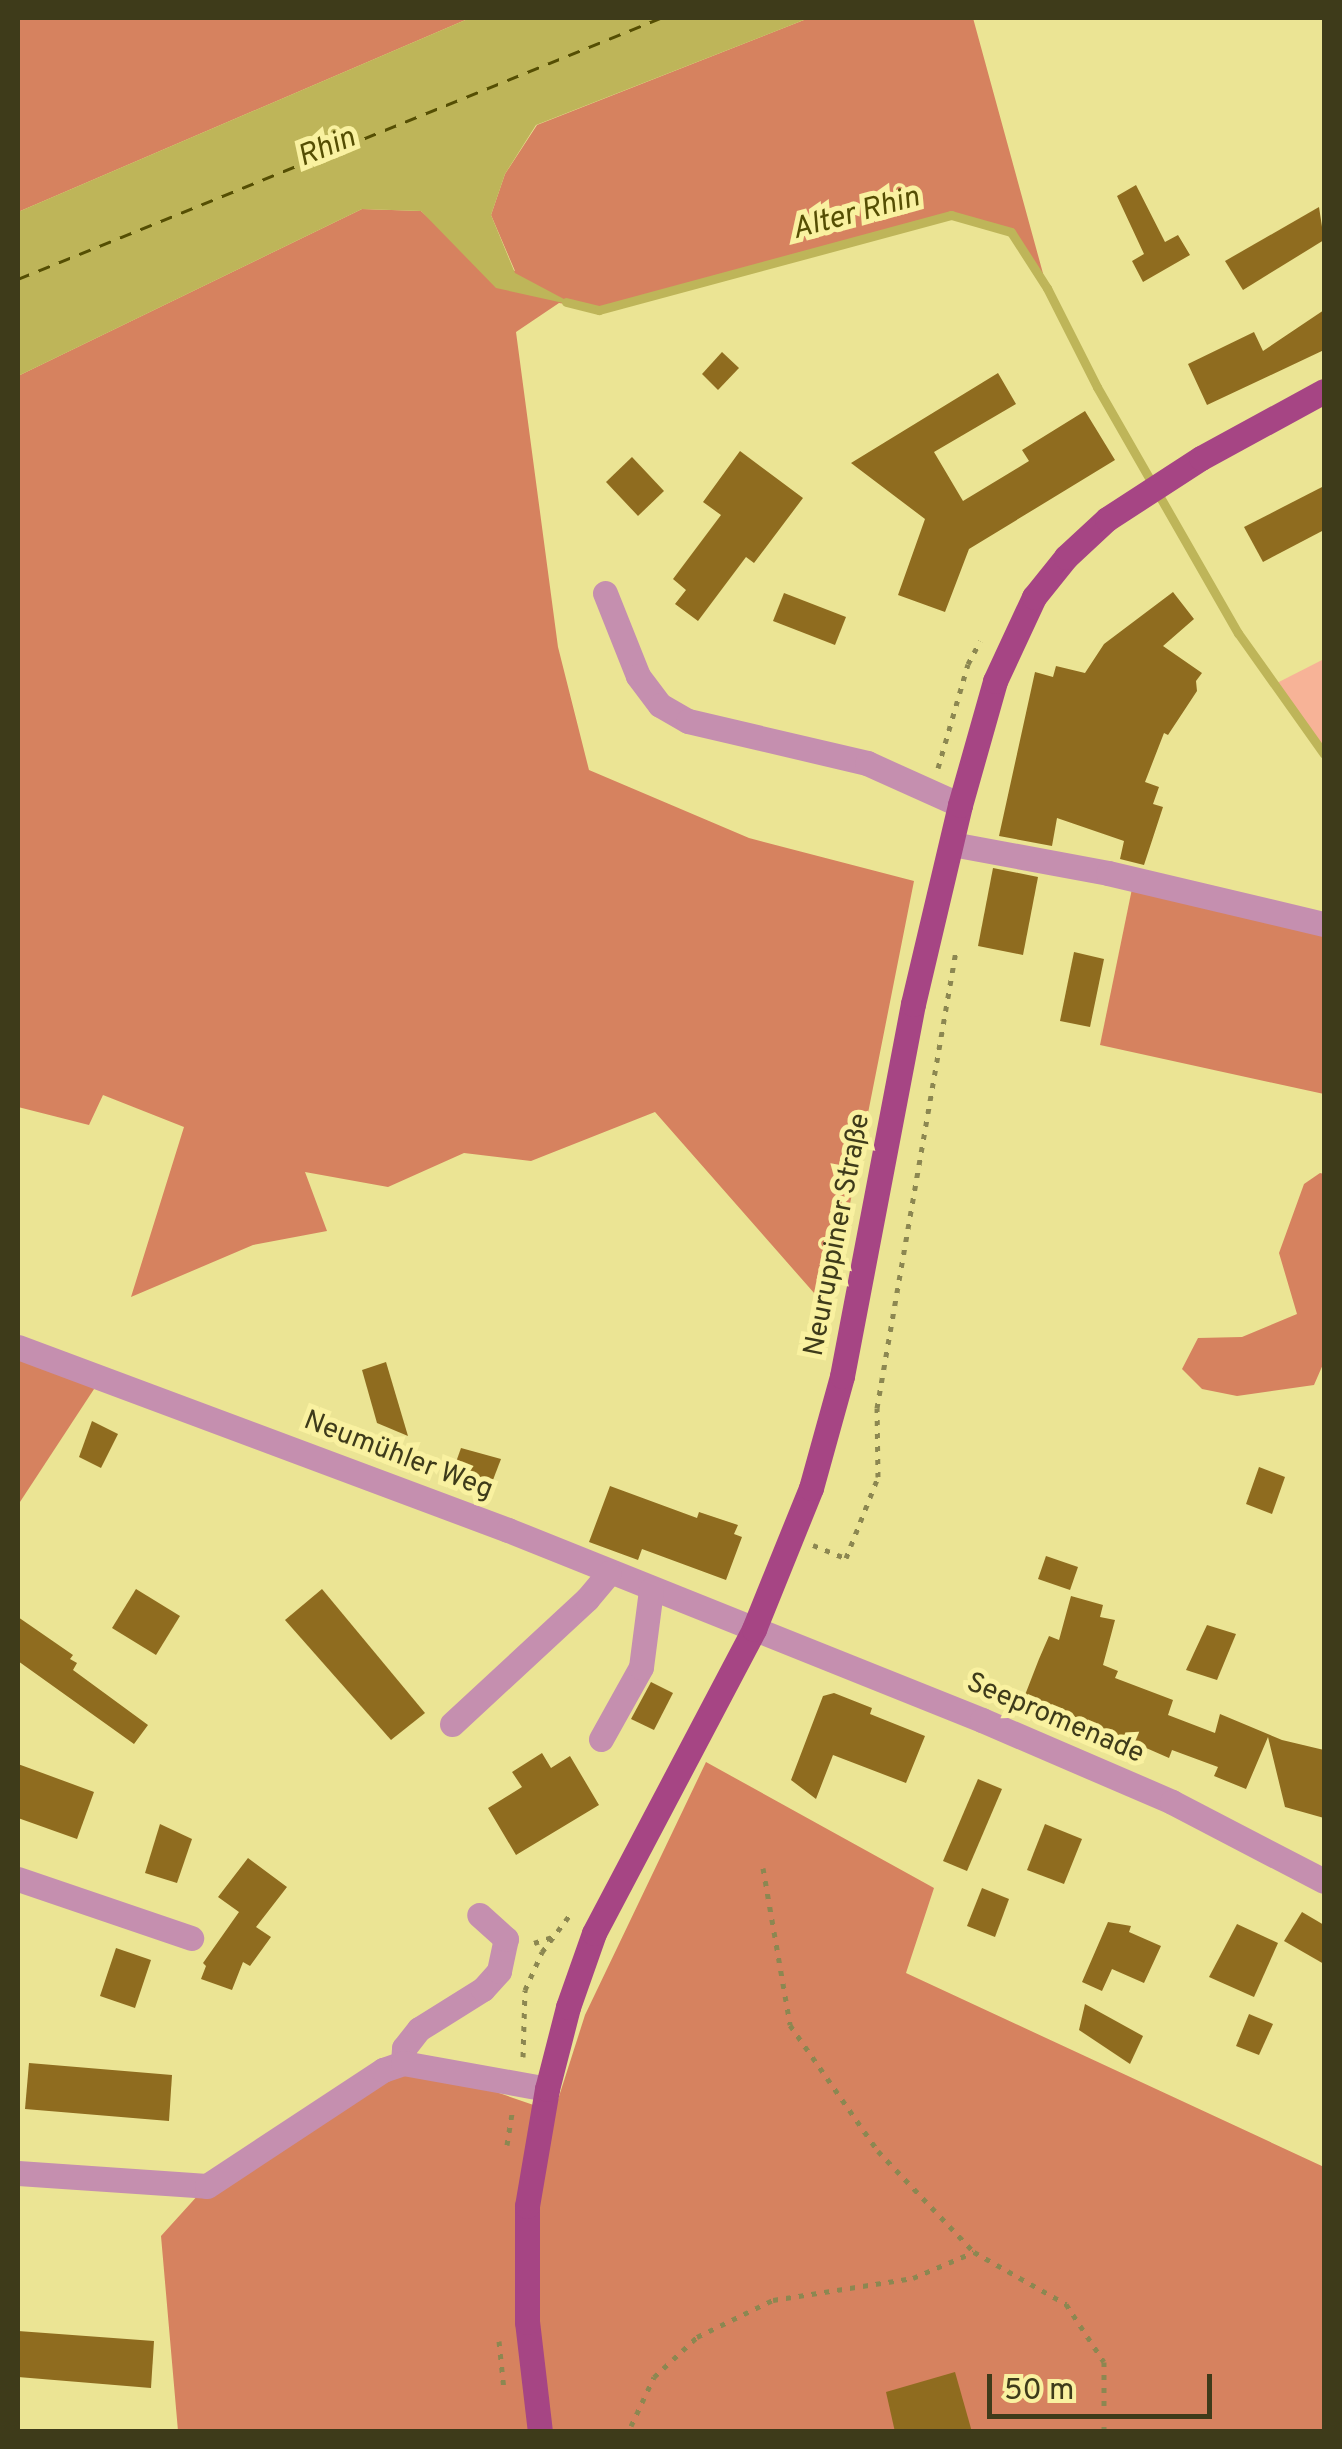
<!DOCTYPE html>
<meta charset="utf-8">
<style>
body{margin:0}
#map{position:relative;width:1342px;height:2449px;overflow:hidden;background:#ebe494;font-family:Overpass,sans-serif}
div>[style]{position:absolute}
.green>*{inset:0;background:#f7b397}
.forest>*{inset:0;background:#d6825f}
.water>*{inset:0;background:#beb559}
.stream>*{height:9px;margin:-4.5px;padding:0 4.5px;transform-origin:4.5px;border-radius:4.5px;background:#beb559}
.ferry>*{height:2.5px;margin-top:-1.25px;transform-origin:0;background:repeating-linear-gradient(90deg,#554e03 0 12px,transparent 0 22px)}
.building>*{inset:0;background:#8f6c1f}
.path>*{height:5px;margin-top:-2.5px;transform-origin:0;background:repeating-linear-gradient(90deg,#8c8751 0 5px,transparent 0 13px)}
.minor>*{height:25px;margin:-12.5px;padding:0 12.5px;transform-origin:12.5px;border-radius:12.5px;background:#c58faf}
.major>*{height:25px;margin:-12.5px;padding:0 12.5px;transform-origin:12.5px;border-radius:12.5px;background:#a64584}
span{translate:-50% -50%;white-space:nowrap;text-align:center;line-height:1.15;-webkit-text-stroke:10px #f9f1a0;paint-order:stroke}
.street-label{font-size:28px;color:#3e3b1a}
.water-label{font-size:30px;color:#554e03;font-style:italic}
.frame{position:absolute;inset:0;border:20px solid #3e3b1a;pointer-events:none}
.scale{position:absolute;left:987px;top:2374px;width:225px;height:45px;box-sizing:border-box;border:5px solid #3e3b1a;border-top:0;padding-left:12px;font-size:30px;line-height:35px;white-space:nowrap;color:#3e3b1a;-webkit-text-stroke:8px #f9f1a0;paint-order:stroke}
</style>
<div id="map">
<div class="green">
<div style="clip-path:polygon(1324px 659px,1324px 754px,1273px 685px)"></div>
</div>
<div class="forest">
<div style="clip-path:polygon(18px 18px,470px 18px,18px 212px)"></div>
<div style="clip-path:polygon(809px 18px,973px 18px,1047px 288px,1011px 232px,952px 214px,600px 309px,559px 303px,516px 332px,558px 647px,589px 770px,749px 838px,914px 881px,829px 1310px,655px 1112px,531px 1161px,464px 1153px,388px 1187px,305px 1172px,327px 1231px,253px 1245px,131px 1297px,184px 1127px,103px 1095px,89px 1125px,18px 1107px,18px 376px,362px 209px,421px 211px,464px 250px,515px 271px,491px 215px,505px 174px,537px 125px)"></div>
<div style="clip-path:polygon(1134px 879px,1324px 924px,1324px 1094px,1100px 1045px)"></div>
<div style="clip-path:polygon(1320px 1173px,1324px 1174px,1324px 1362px,1314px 1385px,1237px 1396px,1202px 1389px,1182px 1369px,1198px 1338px,1242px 1337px,1297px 1314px,1279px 1253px,1304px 1184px)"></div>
<div style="clip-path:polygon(18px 1355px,96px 1386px,18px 1505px)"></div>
<div style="clip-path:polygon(706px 1762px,934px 1888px,906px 1973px,1324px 2167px,1324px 2431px,178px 2431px,161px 2236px,200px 2193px,386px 2076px,429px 2069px,554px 2112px,585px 2015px)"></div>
</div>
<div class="water">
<div style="clip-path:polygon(470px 18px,809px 18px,536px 125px,505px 174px,491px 215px,515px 273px,577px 306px,496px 288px,421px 211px,362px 209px,18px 376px,18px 212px)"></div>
</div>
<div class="stream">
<div style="left:566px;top:302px;width:34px;rotate:14deg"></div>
<div style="left:599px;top:310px;width:365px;rotate:-15.1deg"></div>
<div style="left:951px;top:215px;width:62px;rotate:15.8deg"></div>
<div style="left:1011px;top:232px;width:67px;rotate:57.3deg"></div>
<div style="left:1047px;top:288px;width:111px;rotate:63.2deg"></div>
<div style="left:1097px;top:387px;width:284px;rotate:60.2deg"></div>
<div style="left:1238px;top:633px;width:148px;rotate:54.6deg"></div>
</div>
<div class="ferry">
<div style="left:18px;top:279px;width:693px;rotate:-22.12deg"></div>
</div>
<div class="building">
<div style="clip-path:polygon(1136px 185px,1165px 242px,1178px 235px,1190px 255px,1143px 282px,1132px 261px,1144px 254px,1117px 196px)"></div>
<div style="clip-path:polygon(1319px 207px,1324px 240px,1243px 290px,1225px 261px)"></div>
<div style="clip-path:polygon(1324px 310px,1324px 350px,1207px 405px,1188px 364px,1254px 332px,1263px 351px)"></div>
<div style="clip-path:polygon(722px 352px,739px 368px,718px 390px,702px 374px)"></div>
<div style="clip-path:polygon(998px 373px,1016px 404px,934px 452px,963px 501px,1029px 461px,1022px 450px,1085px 411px,1115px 460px,969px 549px,945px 612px,898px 595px,925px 519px,851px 463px)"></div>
<div style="clip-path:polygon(740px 451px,803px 498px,754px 563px,746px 557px,698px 621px,675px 604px,686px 590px,673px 579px,721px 515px,703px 502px)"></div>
<div style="clip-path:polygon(632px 457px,664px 491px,638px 516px,606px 482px)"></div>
<div style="clip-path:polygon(1324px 486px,1324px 530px,1263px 562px,1244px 527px)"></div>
<div style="clip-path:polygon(1173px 592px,1194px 619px,1163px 646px,1202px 673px,1196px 681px,1197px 691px,1168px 735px,1164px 733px,1145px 782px,1159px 787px,1153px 804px,1163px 807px,1144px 865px,1120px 859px,1124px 841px,1057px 818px,1052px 846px,999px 836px,1035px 672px,1053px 677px,1056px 666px,1085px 673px,1104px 644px)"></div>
<div style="clip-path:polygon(784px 593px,846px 617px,835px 645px,773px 621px)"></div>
<div style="clip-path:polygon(993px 868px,1038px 877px,1023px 955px,978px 946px)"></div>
<div style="clip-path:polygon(1074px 952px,1104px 959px,1090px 1027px,1060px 1021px)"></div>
<div style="clip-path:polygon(386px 1362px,408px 1436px,377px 1423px,362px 1370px)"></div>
<div style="clip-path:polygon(92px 1421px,118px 1434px,101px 1468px,79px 1457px)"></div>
<div style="clip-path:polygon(461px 1448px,501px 1459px,488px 1493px,450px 1479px)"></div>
<div style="clip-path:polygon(1259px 1467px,1285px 1477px,1272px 1514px,1246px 1504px)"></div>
<div style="clip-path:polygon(610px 1486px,697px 1518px,699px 1512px,738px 1525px,734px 1534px,742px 1537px,726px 1580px,642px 1549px,638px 1560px,589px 1542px)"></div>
<div style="clip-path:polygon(1046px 1556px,1078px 1567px,1070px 1590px,1038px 1579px)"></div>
<div style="clip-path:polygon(136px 1589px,180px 1616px,156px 1655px,112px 1628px)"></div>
<div style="clip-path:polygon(322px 1589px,425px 1713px,391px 1740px,285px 1620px)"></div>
<div style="clip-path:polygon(1071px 1596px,1103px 1605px,1100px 1617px,1115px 1620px,1103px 1665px,1118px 1671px,1115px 1678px,1173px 1700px,1168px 1715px,1215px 1733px,1220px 1714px,1282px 1740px,1324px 1750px,1324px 1818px,1285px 1807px,1268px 1737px,1246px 1789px,1214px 1776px,1218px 1767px,1172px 1750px,1169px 1758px,1048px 1705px,1040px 1708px,1029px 1704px,1025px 1695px,1039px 1659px,1049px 1636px,1059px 1640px)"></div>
<div style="clip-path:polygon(18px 1617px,73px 1655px,70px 1659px,77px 1663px,73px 1670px,148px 1725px,134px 1744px,18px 1661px)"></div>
<div style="clip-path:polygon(1207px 1625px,1236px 1634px,1217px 1680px,1186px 1670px)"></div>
<div style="clip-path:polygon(651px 1682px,673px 1693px,654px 1730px,631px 1719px)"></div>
<div style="clip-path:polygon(834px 1693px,872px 1708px,870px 1714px,925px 1736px,906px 1783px,833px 1755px,816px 1799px,791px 1780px,823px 1696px)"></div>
<div style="clip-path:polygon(542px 1753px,551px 1768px,570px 1756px,599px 1805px,516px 1855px,488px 1808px,522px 1787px,512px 1772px)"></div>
<div style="clip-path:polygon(18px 1764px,94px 1792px,77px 1839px,18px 1818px)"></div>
<div style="clip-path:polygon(978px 1779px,1002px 1789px,967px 1871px,943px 1861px)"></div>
<div style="clip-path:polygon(160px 1824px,192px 1839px,177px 1883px,145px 1873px)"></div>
<div style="clip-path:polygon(1045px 1824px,1082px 1839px,1064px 1884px,1027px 1870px)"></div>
<div style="clip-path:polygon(248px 1858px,287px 1887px,256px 1927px,271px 1937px,250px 1966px,243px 1962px,232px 1990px,201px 1979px,206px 1966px,203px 1963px,239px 1912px,218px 1897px)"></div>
<div style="clip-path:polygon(982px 1888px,1009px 1899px,995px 1937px,967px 1926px)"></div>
<div style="clip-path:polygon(1302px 1912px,1324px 1925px,1324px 1964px,1284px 1941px)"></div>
<div style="clip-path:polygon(1108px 1922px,1131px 1926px,1129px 1932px,1161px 1946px,1144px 1983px,1112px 1969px,1102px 1991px,1082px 1982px)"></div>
<div style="clip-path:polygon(1237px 1924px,1278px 1943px,1254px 1997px,1209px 1977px)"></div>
<div style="clip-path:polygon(116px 1948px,151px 1960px,135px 2008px,100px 1996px)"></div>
<div style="clip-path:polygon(1085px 2004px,1143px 2036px,1130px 2064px,1079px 2030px)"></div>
<div style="clip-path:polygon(1249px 2014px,1273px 2024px,1259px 2055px,1236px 2046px)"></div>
<div style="clip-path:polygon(29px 2063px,172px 2075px,169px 2121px,25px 2109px)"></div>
<div style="clip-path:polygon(18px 2331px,154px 2341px,151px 2388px,18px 2377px)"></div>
<div style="clip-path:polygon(955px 2372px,972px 2432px,895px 2432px,886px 2392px)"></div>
</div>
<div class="path">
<div style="left:938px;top:768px;width:108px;rotate:-73.9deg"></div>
<div style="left:968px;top:664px;width:26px;rotate:-62deg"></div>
<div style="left:813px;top:1545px;width:35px;rotate:22deg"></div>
<div style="left:846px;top:1558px;width:87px;rotate:-68.4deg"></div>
<div style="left:878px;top:1477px;width:69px;rotate:-90.8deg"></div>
<div style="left:877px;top:1408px;width:463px;rotate:-80.2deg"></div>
<div style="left:763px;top:1868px;width:159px;rotate:80.2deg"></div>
<div style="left:790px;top:2025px;width:154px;rotate:55.1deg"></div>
<div style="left:878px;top:2151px;width:139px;rotate:46.5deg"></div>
<div style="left:974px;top:2252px;width:106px;rotate:29.5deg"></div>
<div style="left:1066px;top:2304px;width:69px;rotate:56.8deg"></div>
<div style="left:1104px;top:2362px;width:70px;rotate:90deg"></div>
<div style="left:534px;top:1943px;width:22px;rotate:-18deg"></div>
<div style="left:523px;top:2057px;width:67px;rotate:-88.3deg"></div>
<div style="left:525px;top:1990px;width:42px;rotate:-65.9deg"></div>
<div style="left:542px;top:1952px;width:45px;rotate:-53.1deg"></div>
<div style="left:507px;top:2145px;width:38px;rotate:-81deg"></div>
<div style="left:499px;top:2341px;width:49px;rotate:84.2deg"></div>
<div style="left:631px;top:2426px;width:54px;rotate:-64.9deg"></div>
<div style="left:654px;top:2377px;width:59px;rotate:-42.9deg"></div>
<div style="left:697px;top:2337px;width:85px;rotate:-26deg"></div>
<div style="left:773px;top:2300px;width:142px;rotate:-8.9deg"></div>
<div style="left:913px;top:2278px;width:66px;rotate:-23.1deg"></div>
</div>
<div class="minor">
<div style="left:605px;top:593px;width:89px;rotate:68.3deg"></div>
<div style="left:638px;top:676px;width:36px;rotate:53deg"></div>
<div style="left:660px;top:705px;width:32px;rotate:30deg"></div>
<div style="left:688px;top:721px;width:184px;rotate:13.2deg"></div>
<div style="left:867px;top:763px;width:102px;rotate:24.3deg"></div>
<div style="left:952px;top:844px;width:159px;rotate:10.5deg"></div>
<div style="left:1108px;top:873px;width:222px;rotate:13.3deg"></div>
<div style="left:18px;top:1347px;width:523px;rotate:20.48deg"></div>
<div style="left:508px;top:1530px;width:511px;rotate:21.84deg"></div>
<div style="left:982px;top:1720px;width:207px;rotate:23.3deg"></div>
<div style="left:1172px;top:1802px;width:171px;rotate:27.5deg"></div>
<div style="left:452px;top:1724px;width:184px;rotate:-42.8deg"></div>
<div style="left:587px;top:1599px;width:34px;rotate:-50deg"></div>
<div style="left:601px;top:1739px;width:82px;rotate:-60.9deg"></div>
<div style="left:641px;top:1667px;width:78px;rotate:-82.6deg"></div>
<div style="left:18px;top:1879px;width:183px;rotate:18.8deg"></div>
<div style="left:403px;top:2063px;width:15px;rotate:-86deg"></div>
<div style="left:404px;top:2048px;width:24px;rotate:-52deg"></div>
<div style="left:419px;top:2029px;width:75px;rotate:-32deg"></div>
<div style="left:483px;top:1989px;width:24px;rotate:-48deg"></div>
<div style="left:499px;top:1971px;width:33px;rotate:-78deg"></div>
<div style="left:506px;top:1939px;width:36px;rotate:-138deg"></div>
<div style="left:18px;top:2173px;width:189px;rotate:3.9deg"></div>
<div style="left:207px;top:2186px;width:211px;rotate:-33.4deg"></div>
<div style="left:383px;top:2070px;width:21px;rotate:-19deg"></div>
<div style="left:403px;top:2063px;width:146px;rotate:10.2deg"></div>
</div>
<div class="major">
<div style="left:540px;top:2432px;width:111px;rotate:-96.7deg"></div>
<div style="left:527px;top:2322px;width:116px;rotate:-90deg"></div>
<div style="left:527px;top:2206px;width:119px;rotate:-80.3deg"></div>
<div style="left:547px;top:2089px;width:85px;rotate:-75.6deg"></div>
<div style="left:568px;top:2007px;width:78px;rotate:-70.6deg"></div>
<div style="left:594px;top:1933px;width:344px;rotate:-62.2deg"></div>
<div style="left:754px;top:1629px;width:152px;rotate:-68deg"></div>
<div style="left:811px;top:1488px;width:116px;rotate:-74.5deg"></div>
<div style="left:842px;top:1376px;width:379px;rotate:-79.2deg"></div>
<div style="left:913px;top:1004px;width:204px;rotate:-76.7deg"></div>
<div style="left:960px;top:805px;width:129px;rotate:-74.2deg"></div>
<div style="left:995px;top:681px;width:93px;rotate:-65.1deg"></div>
<div style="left:1034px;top:597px;width:51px;rotate:-51.3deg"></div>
<div style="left:1066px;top:557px;width:56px;rotate:-42.8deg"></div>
<div style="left:1107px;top:519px;width:112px;rotate:-33deg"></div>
<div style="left:1201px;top:458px;width:140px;rotate:-28.6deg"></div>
</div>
<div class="street-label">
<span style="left:838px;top:1235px;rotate:-79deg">Neuruppiner Straße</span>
<span style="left:398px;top:1456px;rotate:21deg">Neumühler Weg</span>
<span style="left:1055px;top:1719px;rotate:23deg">Seepromenade</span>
</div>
<div class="water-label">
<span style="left:327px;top:149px;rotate:-22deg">Rhin</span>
<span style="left:856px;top:215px;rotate:-15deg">Alter Rhin</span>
</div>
<div class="frame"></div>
<div class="scale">50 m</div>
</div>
